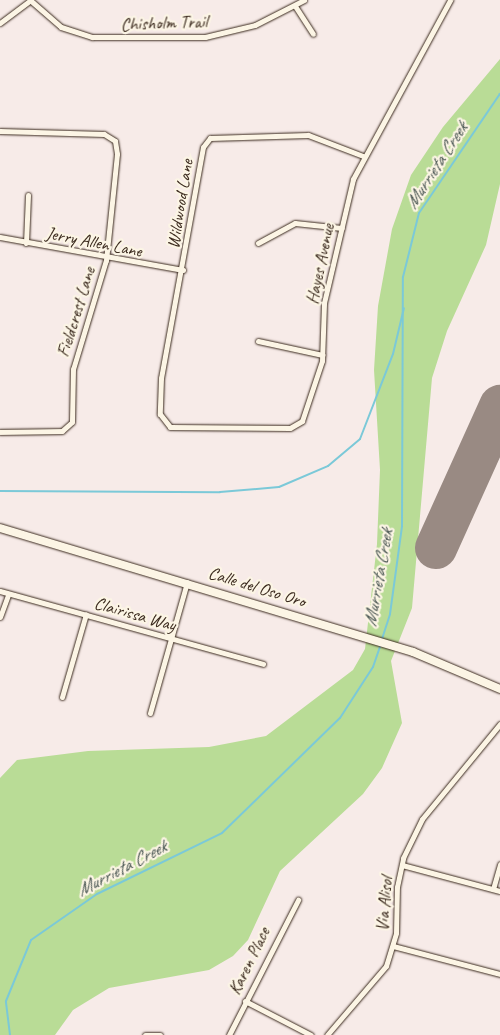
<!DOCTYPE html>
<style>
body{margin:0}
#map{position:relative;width:500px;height:1035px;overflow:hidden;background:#f7ebe8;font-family:Caveat,sans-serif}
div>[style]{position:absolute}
.green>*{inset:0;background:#b9dc96}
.stream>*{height:2px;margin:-1px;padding:0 1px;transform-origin:1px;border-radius:1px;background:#7bc9d8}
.runway>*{height:42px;margin:-21px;padding:0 21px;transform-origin:21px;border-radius:21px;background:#998a83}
.roads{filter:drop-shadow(0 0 1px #3b2a1e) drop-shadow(0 0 1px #3b2a1e)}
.street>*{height:5px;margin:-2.5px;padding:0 2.5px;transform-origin:2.5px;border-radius:2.5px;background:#fcf5e5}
.secondary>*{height:8px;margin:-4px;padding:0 4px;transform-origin:4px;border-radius:4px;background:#fcf5e5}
span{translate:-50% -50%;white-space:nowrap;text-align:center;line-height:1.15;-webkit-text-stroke:4.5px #fcf5e5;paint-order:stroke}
.street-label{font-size:18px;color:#3b2a1e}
.water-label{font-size:19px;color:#4e5a56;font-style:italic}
</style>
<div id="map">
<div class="green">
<div style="clip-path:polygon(500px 59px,500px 184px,486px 245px,447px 331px,432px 378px,412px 608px,391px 661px,402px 723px,382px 768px,363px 794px,280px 871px,248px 940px,233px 956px,209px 970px,109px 988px,73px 1010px,55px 1035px,0 1035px,0 778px,17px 760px,88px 751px,209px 747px,266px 736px,353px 670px,365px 649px,377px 544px,380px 470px,374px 370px,378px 306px,392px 229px,411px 175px,443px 127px)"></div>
</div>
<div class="stream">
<div style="left:0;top:491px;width:220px;rotate:0.3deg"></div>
<div style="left:220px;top:492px;width:59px;rotate:-4.8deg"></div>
<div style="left:279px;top:487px;width:53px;rotate:-23.2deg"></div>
<div style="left:328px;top:466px;width:42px;rotate:-40.2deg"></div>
<div style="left:360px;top:439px;width:91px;rotate:-68.8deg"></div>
<div style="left:393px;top:354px;width:47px;rotate:-76.6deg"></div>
<div style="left:382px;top:639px;width:26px;rotate:-72deg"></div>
<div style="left:390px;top:614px;width:89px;rotate:-82.2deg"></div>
<div style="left:402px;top:526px;width:249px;rotate:-89.8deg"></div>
<div style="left:403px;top:277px;width:66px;rotate:-76deg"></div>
<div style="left:419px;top:213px;width:144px;rotate:-55.8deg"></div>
<div style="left:10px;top:1035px;width:34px;rotate:-97deg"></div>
<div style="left:6px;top:1001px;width:66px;rotate:-67.7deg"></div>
<div style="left:31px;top:940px;width:80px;rotate:-34.9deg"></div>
<div style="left:97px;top:894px;width:139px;rotate:-26deg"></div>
<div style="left:222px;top:833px;width:165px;rotate:-44.3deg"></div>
<div style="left:340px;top:718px;width:61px;rotate:-57.1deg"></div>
<div style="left:373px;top:667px;width:24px;rotate:-71deg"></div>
</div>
<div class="runway">
<div style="left:436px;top:548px;width:156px;rotate:-65.7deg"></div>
</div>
<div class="roads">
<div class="street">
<div style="left:295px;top:6px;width:33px;rotate:57deg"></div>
<div style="left:0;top:23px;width:38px;rotate:-37deg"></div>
<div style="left:30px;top:0;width:41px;rotate:41.1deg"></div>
<div style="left:61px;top:27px;width:33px;rotate:18deg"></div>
<div style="left:92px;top:37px;width:113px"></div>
<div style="left:205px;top:37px;width:51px;rotate:-13.5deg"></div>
<div style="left:255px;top:25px;width:55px;rotate:-27deg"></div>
<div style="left:0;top:131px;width:104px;rotate:1.7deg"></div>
<div style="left:104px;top:134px;width:13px;rotate:32deg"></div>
<div style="left:115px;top:141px;width:13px;rotate:81deg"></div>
<div style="left:117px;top:154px;width:107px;rotate:95.9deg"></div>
<div style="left:106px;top:260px;width:114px;rotate:106.8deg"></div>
<div style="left:73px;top:369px;width:53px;rotate:91.1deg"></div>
<div style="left:72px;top:422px;width:13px;rotate:138deg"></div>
<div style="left:62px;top:431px;width:62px;rotate:179.1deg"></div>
<div style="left:363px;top:156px;width:59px;rotate:-159.1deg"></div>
<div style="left:308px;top:135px;width:98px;rotate:178.2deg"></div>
<div style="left:210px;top:138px;width:11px;rotate:128deg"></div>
<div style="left:203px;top:147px;width:235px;rotate:100.3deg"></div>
<div style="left:161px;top:378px;width:36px;rotate:92deg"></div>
<div style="left:160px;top:414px;width:16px;rotate:52deg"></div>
<div style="left:170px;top:427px;width:120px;rotate:0.5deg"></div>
<div style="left:290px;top:428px;width:14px;rotate:-30deg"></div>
<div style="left:302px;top:421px;width:63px;rotate:-71.6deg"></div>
<div style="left:322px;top:361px;width:58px;rotate:-88deg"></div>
<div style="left:324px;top:303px;width:127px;rotate:-76.8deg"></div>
<div style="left:353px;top:179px;width:204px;rotate:-61.5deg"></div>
<div style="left:0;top:237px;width:186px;rotate:10.2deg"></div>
<div style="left:26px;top:243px;width:48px;rotate:-87.6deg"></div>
<div style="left:258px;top:243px;width:42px;rotate:-28.4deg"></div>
<div style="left:295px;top:223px;width:47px;rotate:6.1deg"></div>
<div style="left:258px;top:341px;width:66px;rotate:12.2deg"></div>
<div style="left:0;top:591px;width:273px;rotate:15.5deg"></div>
<div style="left:0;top:617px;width:23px;rotate:-70deg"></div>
<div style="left:62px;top:697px;width:86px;rotate:-73.9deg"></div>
<div style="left:150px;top:713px;width:136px;rotate:-74.2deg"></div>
<div style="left:402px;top:865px;width:101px;rotate:14.9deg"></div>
<div style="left:493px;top:889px;width:26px;rotate:-74deg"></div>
<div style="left:393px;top:946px;width:111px;rotate:14.7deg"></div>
<div style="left:245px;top:1001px;width:74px;rotate:27.3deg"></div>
<div style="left:145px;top:1035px;width:15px"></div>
<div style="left:229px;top:1035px;width:152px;rotate:-62.9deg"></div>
<div style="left:327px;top:1035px;width:91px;rotate:-49.5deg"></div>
<div style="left:386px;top:966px;width:34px;rotate:-73deg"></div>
<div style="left:396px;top:933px;width:46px;rotate:-88.8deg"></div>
<div style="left:397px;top:887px;width:30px;rotate:-78deg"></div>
<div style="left:403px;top:858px;width:43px;rotate:-64deg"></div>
<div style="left:422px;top:819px;width:123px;rotate:-50.6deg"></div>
</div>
<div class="secondary">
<div style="left:0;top:528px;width:431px;rotate:16.7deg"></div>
<div style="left:413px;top:652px;width:95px;rotate:23deg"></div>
</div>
</div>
<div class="street-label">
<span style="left:164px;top:23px;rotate:-2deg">Chisholm Trail</span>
<span style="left:180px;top:204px;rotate:-81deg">Wildwood Lane</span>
<span style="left:94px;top:242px;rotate:11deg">Jerry Allen Lane</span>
<span style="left:320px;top:264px;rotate:-78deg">Hayes Avenue</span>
<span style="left:76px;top:312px;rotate:-73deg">Fieldcrest Lane</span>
<span style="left:257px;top:587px;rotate:17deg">Calle del Oso Oro</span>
<span style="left:135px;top:614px;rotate:16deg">Clairissa Way</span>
<span style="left:384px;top:904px;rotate:-85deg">Via Alisol</span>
<span style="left:249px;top:961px;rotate:-64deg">Karen Place</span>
</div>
<div class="water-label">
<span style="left:437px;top:166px;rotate:-57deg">Murrieta Creek</span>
<span style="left:379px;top:578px;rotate:-80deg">Murrieta Creek</span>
<span style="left:122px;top:869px;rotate:-28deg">Murrieta Creek</span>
</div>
</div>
